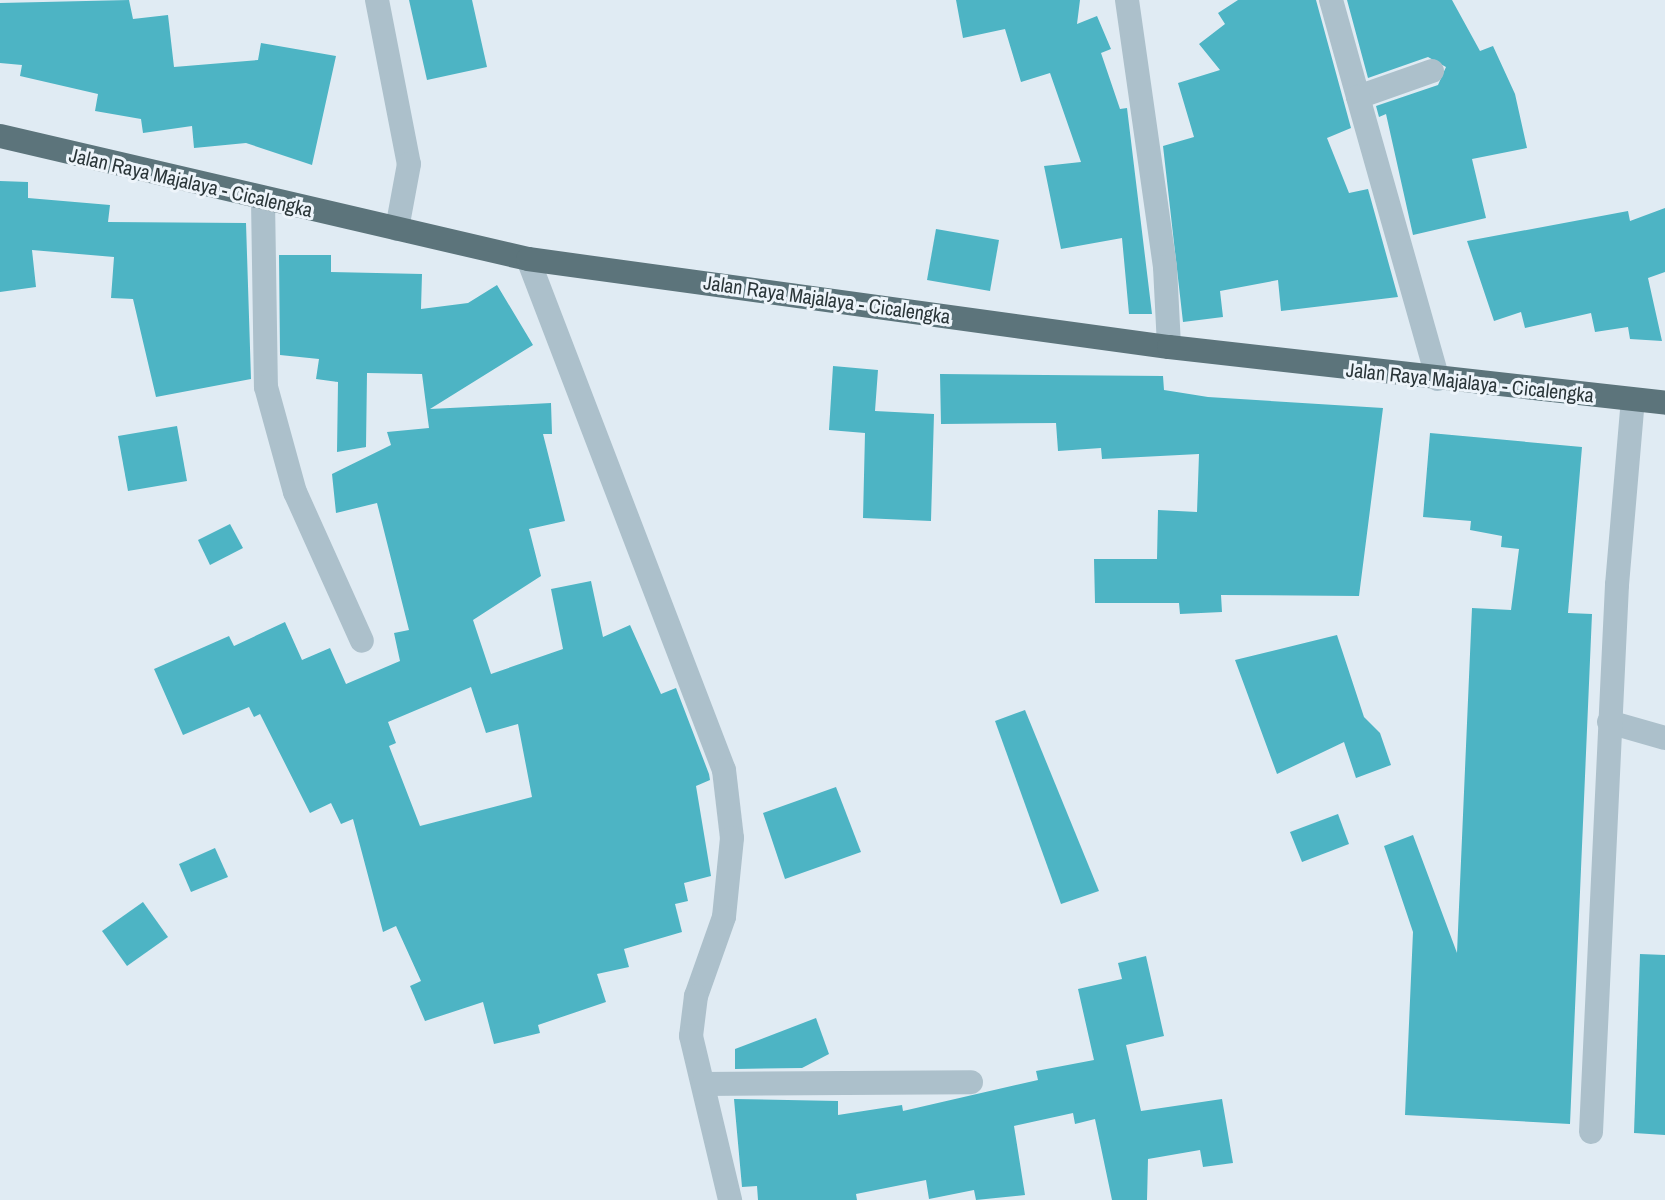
<!DOCTYPE html>
<style>
body{margin:0}
#map{position:relative;width:1665px;height:1200px;overflow:hidden;background:#e0ebf3;font-family:"Archivo Narrow",sans-serif}
div>[style]{position:absolute}
.building>*{inset:0;background:#4db4c4}
.street>*{height:24px;margin:-12px;padding:0 12px;transform-origin:12px;border-radius:12px;background:#acc0cb}
.primary>*{height:24px;margin:-12px;padding:0 12px;transform-origin:12px;border-radius:12px;background:#5c747b}
span{translate:-50% -50%;white-space:nowrap;text-align:center;line-height:1.15;-webkit-text-stroke:6px #edf4fa;paint-order:stroke}
.street-label{font-size:20px;color:#2b3639}
</style>
<div id="map">
<div class="building">
<div style="clip-path:polygon(129px 0,133px 19px,168px 15px,174px 67px,258px 60px,261px 43px,336px 56px,312px 165px,246px 143px,194px 148px,192px 126px,143px 133px,141px 119px,95px 111px,98px 94px,20px 76px,22px 65px,0 63px,0 3px)"></div>
<div style="clip-path:polygon(409px 0,472px 0,487px 67px,427px 80px)"></div>
<div style="clip-path:polygon(956px 0,1080px 0,1077px 24px,1097px 16px,1111px 49px,1101px 53px,1120px 109px,1127px 108px,1152px 314px,1129px 314px,1122px 238px,1061px 249px,1044px 166px,1081px 162px,1050px 73px,1021px 82px,1005px 29px,963px 38px)"></div>
<div style="clip-path:polygon(1238px 0,1316px 0,1351px 128px,1327px 138px,1349px 193px,1368px 189px,1398px 297px,1281px 311px,1278px 280px,1220px 291px,1223px 317px,1183px 322px,1163px 146px,1194px 137px,1178px 83px,1220px 70px,1199px 44px,1225px 24px,1218px 13px)"></div>
<div style="clip-path:polygon(1347px 0,1452px 0,1480px 51px,1493px 46px,1515px 94px,1527px 148px,1472px 159px,1486px 218px,1413px 235px,1386px 114px,1379px 117px,1376px 106px,1438px 85px,1446px 67px,1428px 57px,1368px 78px)"></div>
<div style="clip-path:polygon(0 181px,28px 182px,28px 198px,110px 205px,108px 222px,246px 223px,251px 379px,156px 397px,133px 299px,111px 298px,114px 257px,32px 250px,36px 287px,0 292px)"></div>
<div style="clip-path:polygon(1665px 208px,1665px 272px,1648px 278px,1662px 341px,1630px 339px,1628px 327px,1595px 332px,1591px 313px,1525px 328px,1521px 312px,1494px 321px,1467px 241px,1628px 211px,1630px 221px)"></div>
<div style="clip-path:polygon(936px 229px,999px 240px,990px 291px,927px 280px)"></div>
<div style="clip-path:polygon(evenodd,279px 255px,331px 255px,331px 272px,422px 274px,421px 309px,468px 303px,497px 285px,533px 345px,430px 409px,551px 403px,552px 434px,543px 434px,565px 521px,529px 529px,541px 576px,473px 620px,491px 674px,563px 649px,551px 589px,591px 581px,603px 637px,630px 625px,661px 694px,676px 688px,709px 774px,710px 780px,696px 786px,711px 876px,684px 883px,688px 901px,675px 904px,682px 932px,624px 949px,629px 967px,597px 974px,606px 1002px,538px 1025px,540px 1033px,494px 1044px,483px 1002px,425px 1021px,410px 986px,421px 981px,396px 926px,383px 932px,353px 819px,341px 824px,331px 803px,310px 813px,260px 714px,254px 717px,249px 707px,183px 735px,154px 669px,229px 636px,234px 646px,285px 622px,302px 660px,330px 648px,346px 684px,400px 661px,394px 633px,409px 630px,377px 503px,336px 513px,332px 474px,391px 445px,387px 432px,429px 428px,422px 374px,367px 373px,366px 447px,337px 452px,338px 382px,316px 379px,319px 359px,280px 355px,279px 255px,471px 687px,486px 733px,518px 724px,532px 797px,420px 826px,389px 746px,396px 743px,388px 722px,471px 687px)"></div>
<div style="clip-path:polygon(833px 366px,878px 370px,875px 411px,934px 414px,931px 521px,863px 518px,865px 433px,829px 430px)"></div>
<div style="clip-path:polygon(940px 374px,1163px 376px,1164px 390px,1208px 397px,1383px 408px,1359px 596px,1221px 595px,1222px 612px,1180px 614px,1179px 603px,1095px 603px,1094px 559px,1157px 559px,1158px 510px,1197px 512px,1199px 454px,1102px 459px,1101px 448px,1058px 451px,1056px 423px,941px 424px)"></div>
<div style="clip-path:polygon(177px 426px,187px 481px,128px 491px,118px 436px)"></div>
<div style="clip-path:polygon(1430px 433px,1582px 447px,1568px 613px,1592px 614px,1570px 1124px,1405px 1115px,1413px 932px,1384px 846px,1413px 835px,1457px 953px,1472px 608px,1511px 610px,1519px 549px,1501px 547px,1502px 536px,1470px 530px,1471px 521px,1423px 517px)"></div>
<div style="clip-path:polygon(230px 524px,243px 548px,210px 565px,198px 540px)"></div>
<div style="clip-path:polygon(1337px 635px,1364px 717px,1380px 733px,1391px 765px,1356px 778px,1344px 742px,1277px 774px,1235px 660px)"></div>
<div style="clip-path:polygon(1025px 710px,1099px 891px,1061px 904px,995px 721px)"></div>
<div style="clip-path:polygon(836px 787px,861px 852px,785px 879px,763px 813px)"></div>
<div style="clip-path:polygon(1338px 814px,1349px 844px,1302px 862px,1290px 832px)"></div>
<div style="clip-path:polygon(215px 848px,228px 877px,191px 892px,179px 864px)"></div>
<div style="clip-path:polygon(143px 902px,168px 937px,127px 966px,102px 931px)"></div>
<div style="clip-path:polygon(1640px 954px,1665px 955px,1665px 1135px,1634px 1133px)"></div>
<div style="clip-path:polygon(1146px 956px,1164px 1036px,1126px 1045px,1141px 1111px,1222px 1099px,1233px 1163px,1203px 1167px,1200px 1150px,1148px 1159px,1147px 1200px,1112px 1200px,1095px 1119px,1075px 1124px,1073px 1113px,1014px 1126px,1025px 1195px,976px 1200px,974px 1190px,929px 1199px,926px 1180px,856px 1194px,857px 1200px,758px 1200px,757px 1186px,742px 1187px,734px 1099px,838px 1101px,838px 1115px,902px 1105px,903px 1111px,1038px 1080px,1036px 1071px,1094px 1060px,1078px 989px,1122px 979px,1118px 963px)"></div>
<div style="clip-path:polygon(816px 1018px,829px 1054px,802px 1068px,735px 1069px,735px 1049px)"></div>
</div>
<div class="street">
<div style="left:377px;top:0;width:167px;rotate:79deg"></div>
<div style="left:409px;top:164px;width:66px;rotate:100.5deg"></div>
<div style="left:1127px;top:0;width:270px;rotate:81.9deg"></div>
<div style="left:1165px;top:267px;width:80px;rotate:87.1deg"></div>
<div style="left:1331px;top:0;width:101px;rotate:74.4deg"></div>
<div style="left:1432px;top:71px;width:78px;rotate:160.6deg"></div>
<div style="left:1358px;top:97px;width:293px;rotate:74.2deg"></div>
<div style="left:263px;top:200px;width:187px;rotate:89.1deg"></div>
<div style="left:266px;top:387px;width:109px;rotate:74.6deg"></div>
<div style="left:295px;top:492px;width:163px;rotate:65.8deg"></div>
<div style="left:528px;top:259px;width:547px;rotate:69.02deg"></div>
<div style="left:724px;top:770px;width:68px;rotate:83.3deg"></div>
<div style="left:732px;top:838px;width:79px;rotate:95.8deg"></div>
<div style="left:724px;top:917px;width:84px;rotate:109.5deg"></div>
<div style="left:696px;top:996px;width:40px;rotate:97.1deg"></div>
<div style="left:691px;top:1036px;width:169px;rotate:76.6deg"></div>
<div style="left:1609px;top:722px;width:58px;rotate:15.9deg"></div>
<div style="left:704px;top:1084px;width:267px;rotate:-0.4deg"></div>
<div style="left:1591px;top:1132px;width:548px;rotate:-87.28deg"></div>
<div style="left:1617px;top:585px;width:186px;rotate:-85.1deg"></div>
</div>
<div class="primary">
<div style="left:0;top:136px;width:542px;rotate:13.11deg"></div>
<div style="left:528px;top:259px;width:647px;rotate:7.82deg"></div>
<div style="left:1169px;top:347px;width:499px;rotate:6.4deg"></div>
</div>
<div class="street-label">
<span style="left:191px;top:182px;rotate:13deg">Jalan Raya Majalaya - Cicalengka</span>
<span style="left:827px;top:299px;rotate:8deg">Jalan Raya Majalaya - Cicalengka</span>
<span style="left:1470px;top:382px;rotate:6deg">Jalan Raya Majalaya - Cicalengka</span>
</div>
</div>
